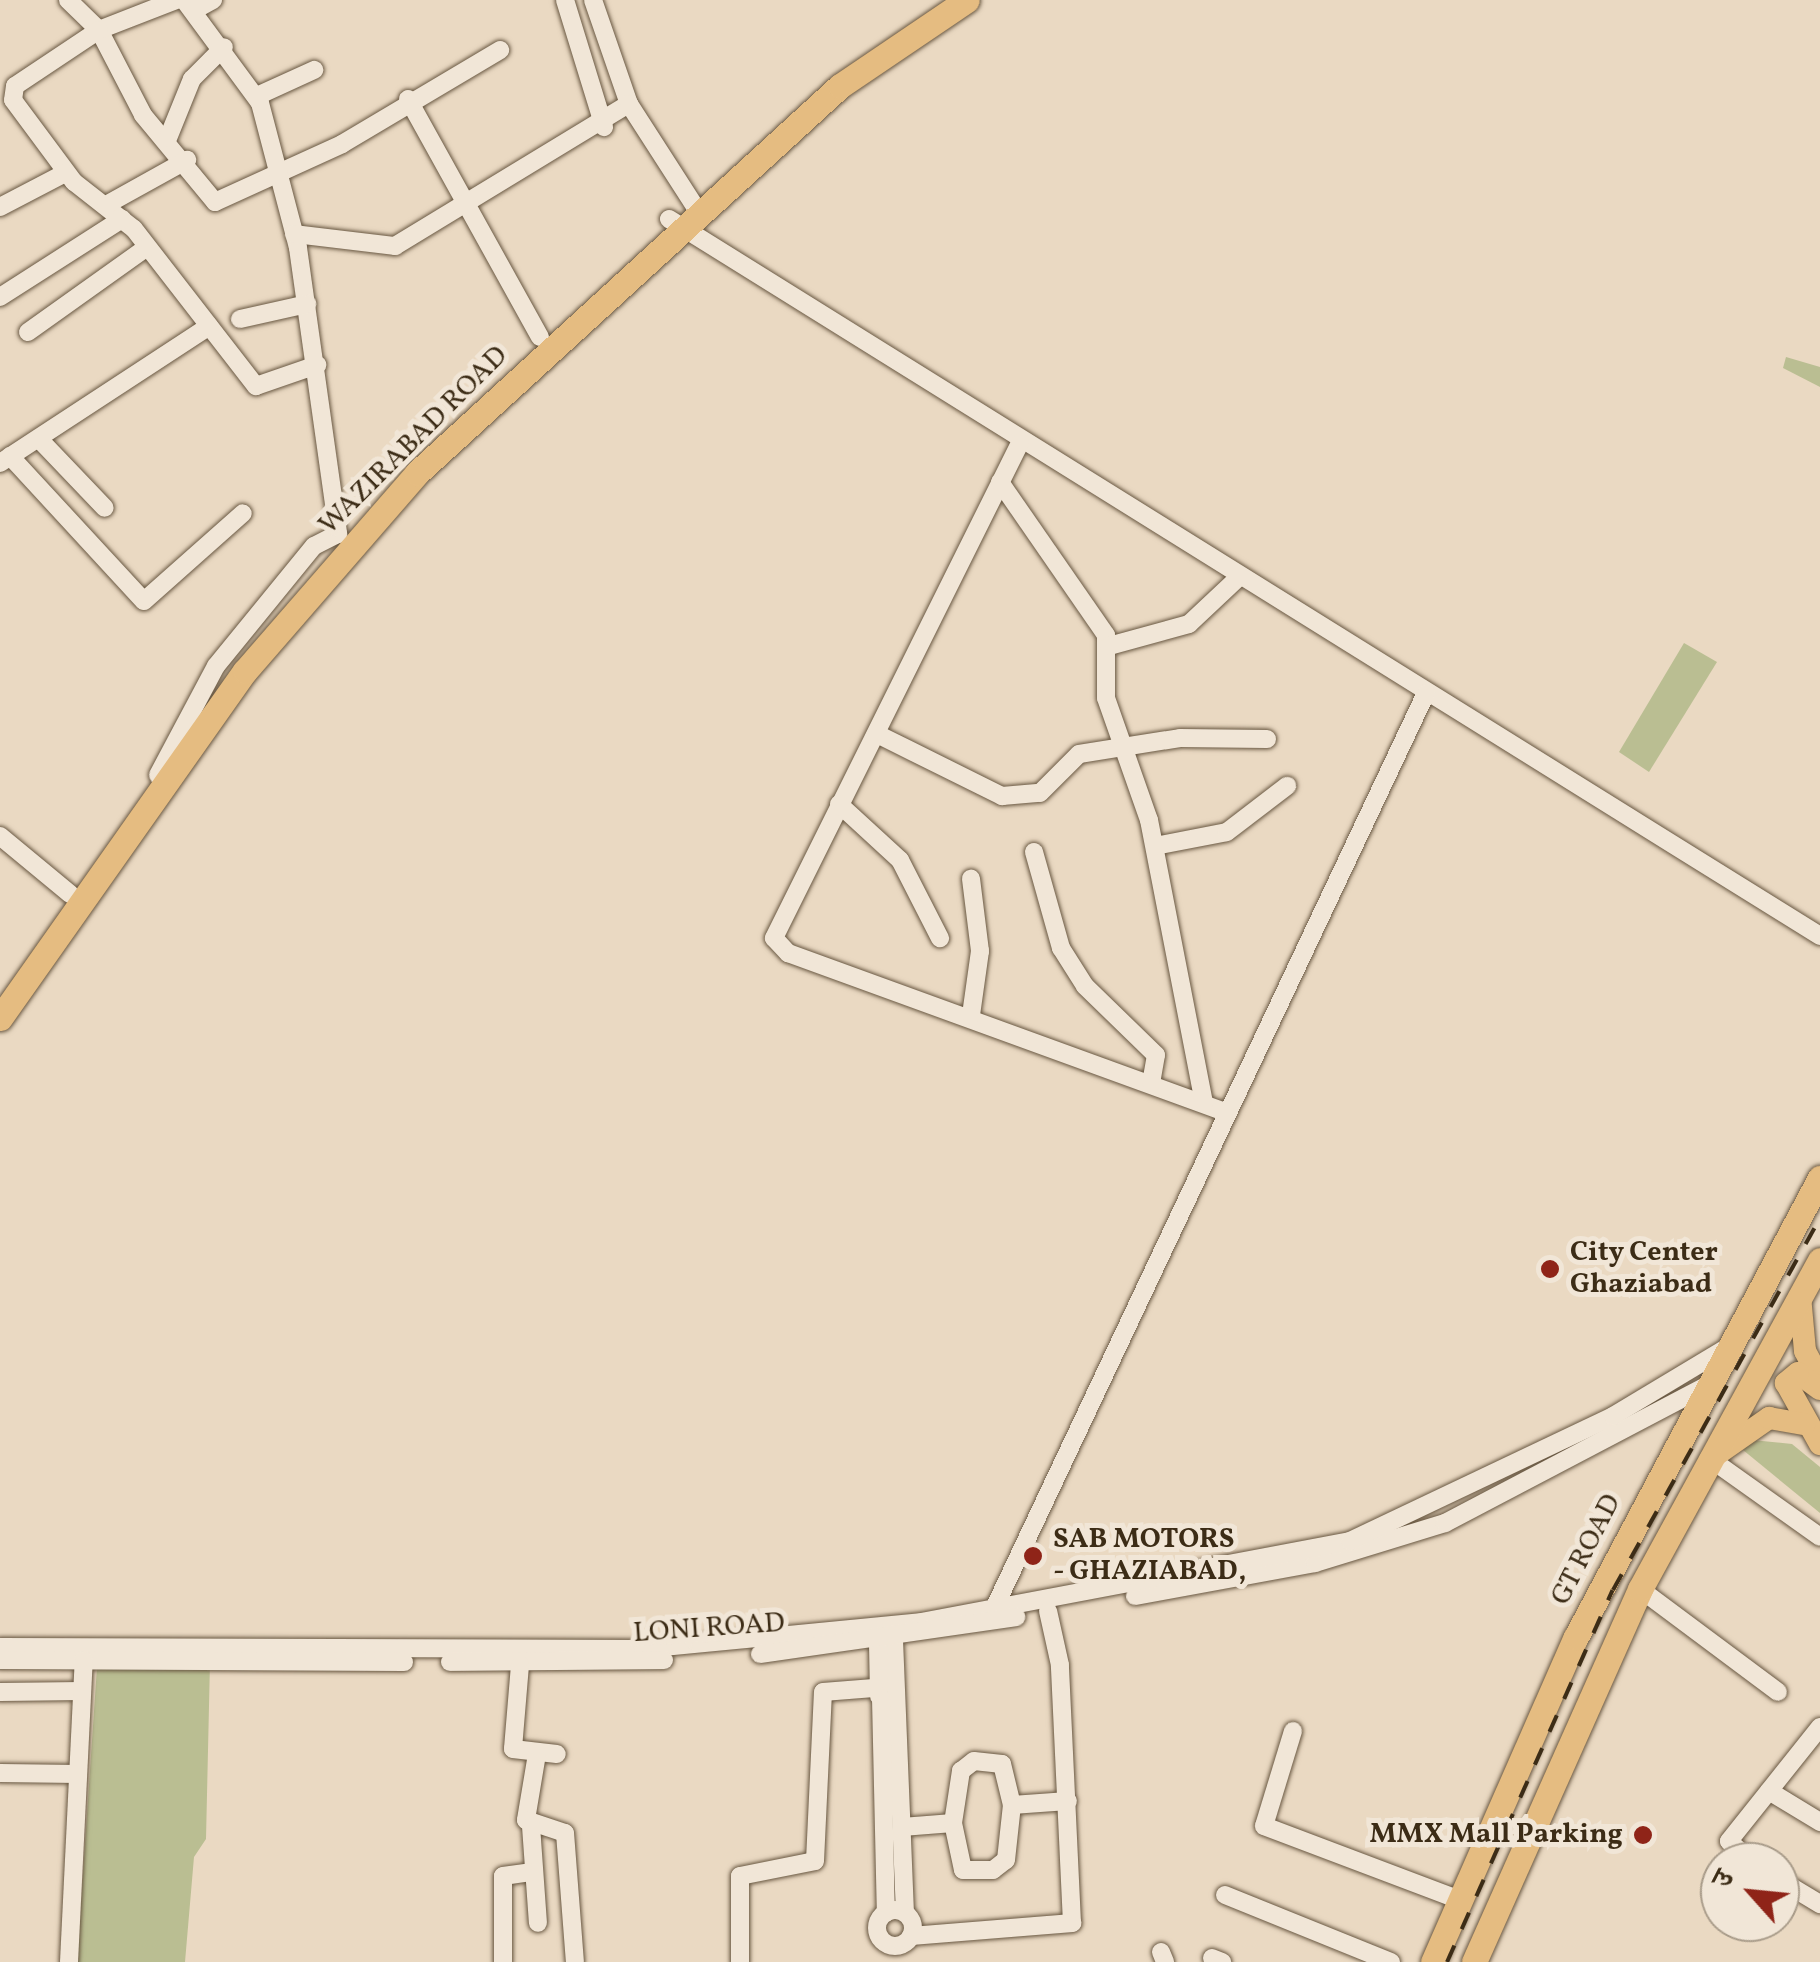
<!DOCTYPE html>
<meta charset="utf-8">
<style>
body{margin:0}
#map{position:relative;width:1820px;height:1962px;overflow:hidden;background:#ead9c2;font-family:Vollkorn,"Noto Serif Devanagari",serif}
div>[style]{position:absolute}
.green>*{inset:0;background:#babe92}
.roads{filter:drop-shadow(0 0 2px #685741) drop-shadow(0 0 2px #685741)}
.minor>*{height:18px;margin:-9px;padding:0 9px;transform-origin:9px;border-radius:9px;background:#f1e6d7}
.minor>.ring{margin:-9px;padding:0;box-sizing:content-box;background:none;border:18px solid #f1e6d7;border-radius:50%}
.major>*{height:22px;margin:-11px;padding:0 11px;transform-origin:11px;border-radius:11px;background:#e5bc81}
.highway>*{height:25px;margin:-12.5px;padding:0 12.5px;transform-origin:12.5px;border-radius:12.5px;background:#e5bc81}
.rail>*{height:4px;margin-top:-2px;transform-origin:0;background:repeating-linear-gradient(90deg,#3c2c16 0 18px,transparent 0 36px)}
.dots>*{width:28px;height:28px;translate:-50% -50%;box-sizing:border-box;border:5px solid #f1e6d7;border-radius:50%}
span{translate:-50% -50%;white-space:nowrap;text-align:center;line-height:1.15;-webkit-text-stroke:10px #f1e6d7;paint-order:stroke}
.street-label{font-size:28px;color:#3c2c16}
.poi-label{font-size:28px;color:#3c2c16;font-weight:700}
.left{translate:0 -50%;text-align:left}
.right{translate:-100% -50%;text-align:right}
.north{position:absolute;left:1700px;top:1842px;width:100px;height:100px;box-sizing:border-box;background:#f1e6d7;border:2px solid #a99c8a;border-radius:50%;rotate:297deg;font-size:28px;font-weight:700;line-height:40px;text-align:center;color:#3c2c16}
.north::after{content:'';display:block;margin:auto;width:35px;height:45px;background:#8f2418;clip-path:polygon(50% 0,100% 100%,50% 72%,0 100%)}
</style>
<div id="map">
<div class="green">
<div style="clip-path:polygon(1786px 357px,1820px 367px,1820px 387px,1783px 368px)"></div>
<div style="clip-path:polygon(1684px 643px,1717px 662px,1649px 772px,1619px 752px)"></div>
<div style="clip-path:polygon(1752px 1440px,1792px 1444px,1820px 1467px,1820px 1513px,1743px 1450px)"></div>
<div style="clip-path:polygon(210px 1662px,206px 1839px,194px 1857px,185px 1962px,77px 1962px,97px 1667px)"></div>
</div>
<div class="roads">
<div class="minor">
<div style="left:68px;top:0;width:43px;rotate:44.1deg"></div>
<div style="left:99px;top:30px;width:96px;rotate:62.6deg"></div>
<div style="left:143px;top:115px;width:113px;rotate:50.4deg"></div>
<div style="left:215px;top:202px;width:140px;rotate:-24.5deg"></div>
<div style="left:342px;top:144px;width:184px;rotate:-30.7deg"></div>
<div style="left:176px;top:0;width:83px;rotate:158.7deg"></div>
<div style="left:99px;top:30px;width:101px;rotate:146.3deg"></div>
<div style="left:15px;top:86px;width:14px;rotate:98deg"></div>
<div style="left:13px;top:100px;width:102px;rotate:53.4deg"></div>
<div style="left:74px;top:182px;width:76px;rotate:38.1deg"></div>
<div style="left:134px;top:229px;width:199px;rotate:52.2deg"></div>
<div style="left:256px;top:386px;width:65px;rotate:-19deg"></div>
<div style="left:184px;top:0;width:128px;rotate:53.6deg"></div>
<div style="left:260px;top:103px;width:150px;rotate:75.3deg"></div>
<div style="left:298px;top:248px;width:289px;rotate:82deg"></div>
<div style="left:565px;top:0;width:133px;rotate:72.9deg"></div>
<div style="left:593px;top:0;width:110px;rotate:70.9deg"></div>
<div style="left:193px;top:11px;width:23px;rotate:-29deg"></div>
<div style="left:257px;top:96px;width:63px;rotate:-24.5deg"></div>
<div style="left:408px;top:99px;width:272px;rotate:61deg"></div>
<div style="left:168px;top:138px;width:64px;rotate:-67.9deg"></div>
<div style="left:192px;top:79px;width:45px;rotate:-45deg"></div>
<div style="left:106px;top:205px;width:93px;rotate:-29.1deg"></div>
<div style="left:0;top:207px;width:73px;rotate:-27.6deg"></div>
<div style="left:669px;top:219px;width:1356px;rotate:31.92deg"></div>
<div style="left:294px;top:234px;width:102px;rotate:6.8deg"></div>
<div style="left:395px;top:246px;width:274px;rotate:-31.3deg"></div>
<div style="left:629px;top:104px;width:127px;rotate:57.2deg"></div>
<div style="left:0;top:297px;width:145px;rotate:-32.6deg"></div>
<div style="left:240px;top:319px;width:69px;rotate:-12.6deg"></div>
<div style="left:28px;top:332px;width:146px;rotate:-35.5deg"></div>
<div style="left:39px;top:439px;width:95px;rotate:46.3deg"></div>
<div style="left:1020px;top:443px;width:553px;rotate:116.43deg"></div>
<div style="left:774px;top:938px;width:21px;rotate:47deg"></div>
<div style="left:788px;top:953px;width:468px;rotate:20deg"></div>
<div style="left:10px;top:456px;width:197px;rotate:47.3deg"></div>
<div style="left:144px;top:601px;width:132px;rotate:-41.6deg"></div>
<div style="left:0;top:463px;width:250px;rotate:-33.2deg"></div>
<div style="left:1000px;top:482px;width:186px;rotate:55.3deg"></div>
<div style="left:1106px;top:635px;width:63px;rotate:90deg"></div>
<div style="left:1106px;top:698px;width:129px;rotate:70.6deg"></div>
<div style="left:1149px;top:820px;width:288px;rotate:79deg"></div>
<div style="left:1109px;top:646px;width:83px;rotate:-15.4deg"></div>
<div style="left:1189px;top:624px;width:69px;rotate:-43.2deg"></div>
<div style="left:877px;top:734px;width:140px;rotate:26.4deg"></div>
<div style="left:1002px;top:796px;width:38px;rotate:-5deg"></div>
<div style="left:1040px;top:793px;width:55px;rotate:-45deg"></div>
<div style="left:1079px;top:754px;width:102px;rotate:-9deg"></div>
<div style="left:1180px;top:738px;width:87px;rotate:0.7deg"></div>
<div style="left:158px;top:775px;width:123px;rotate:-62deg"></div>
<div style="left:216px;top:666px;width:155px;rotate:-50.8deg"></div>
<div style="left:314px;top:546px;width:27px;rotate:-27deg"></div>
<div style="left:839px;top:804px;width:83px;rotate:42.6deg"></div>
<div style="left:900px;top:860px;width:88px;rotate:62.9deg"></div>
<div style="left:0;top:836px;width:91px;rotate:39.6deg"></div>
<div style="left:1155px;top:846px;width:73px;rotate:-11deg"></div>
<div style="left:1227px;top:832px;width:76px;rotate:-37.5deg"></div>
<div style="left:1034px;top:852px;width:100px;rotate:74.3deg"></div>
<div style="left:1061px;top:948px;width:45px;rotate:57.7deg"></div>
<div style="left:1085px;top:986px;width:99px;rotate:44.2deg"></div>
<div style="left:1156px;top:1055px;width:28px;rotate:100deg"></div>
<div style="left:971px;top:1015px;width:65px;rotate:-82deg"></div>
<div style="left:980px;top:951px;width:73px;rotate:-97.1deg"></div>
<div style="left:1709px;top:1458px;width:136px;rotate:35.4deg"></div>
<div style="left:1640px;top:1589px;width:172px;rotate:36.7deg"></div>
<div style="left:1135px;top:1596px;width:183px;rotate:-10.4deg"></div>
<div style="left:1315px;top:1563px;width:136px;rotate:-17.1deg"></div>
<div style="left:1445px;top:1523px;width:295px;rotate:-27.7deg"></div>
<div style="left:991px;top:1615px;width:1019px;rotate:-64.74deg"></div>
<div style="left:894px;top:1640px;width:273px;rotate:87.7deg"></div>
<div style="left:878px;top:1643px;width:53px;rotate:88.9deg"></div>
<div style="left:0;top:1647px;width:643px;rotate:0.18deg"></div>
<div style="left:643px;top:1649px;width:280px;rotate:-5.5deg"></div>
<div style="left:922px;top:1622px;width:436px;rotate:-10.7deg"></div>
<div style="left:1350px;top:1541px;width:291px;rotate:-25.4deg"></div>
<div style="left:1613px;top:1416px;width:134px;rotate:-31deg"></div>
<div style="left:760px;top:1654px;width:259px;rotate:-8.2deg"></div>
<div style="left:0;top:1660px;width:404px;rotate:0.3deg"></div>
<div style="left:450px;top:1662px;width:214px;rotate:-0.5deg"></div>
<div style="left:520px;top:1665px;width:84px;rotate:94.8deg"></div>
<div style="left:513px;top:1749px;width:44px;rotate:6.5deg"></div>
<div style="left:0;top:1692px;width:82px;rotate:-0.7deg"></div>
<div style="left:881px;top:1698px;width:215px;rotate:88.7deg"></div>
<div style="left:1293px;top:1731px;width:99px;rotate:107deg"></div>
<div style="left:1264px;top:1826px;width:210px;rotate:20.7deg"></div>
<div style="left:537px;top:1754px;width:67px;rotate:99.5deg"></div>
<div style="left:526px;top:1820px;width:41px;rotate:18.4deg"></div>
<div style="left:565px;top:1833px;width:129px;rotate:85.6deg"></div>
<div style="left:0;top:1773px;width:78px;rotate:0.7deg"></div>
<div style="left:1769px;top:1791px;width:60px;rotate:31.3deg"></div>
<div style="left:953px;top:1823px;width:48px;rotate:78deg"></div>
<div style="left:963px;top:1870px;width:30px"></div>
<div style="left:993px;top:1870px;width:16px;rotate:-38deg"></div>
<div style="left:1006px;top:1860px;width:55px;rotate:-83.8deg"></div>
<div style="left:531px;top:1826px;width:97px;rotate:85.9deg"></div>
<div style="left:902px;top:1827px;width:51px;rotate:-4.5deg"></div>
<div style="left:953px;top:1823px;width:53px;rotate:-81.3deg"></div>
<div style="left:961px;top:1771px;width:16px;rotate:-38deg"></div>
<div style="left:974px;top:1761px;width:28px;rotate:6deg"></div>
<div style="left:1002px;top:1764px;width:42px;rotate:76.3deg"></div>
<div style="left:1012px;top:1805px;width:56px;rotate:-4.1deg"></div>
<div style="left:1752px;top:1862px;width:31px;rotate:-138deg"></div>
<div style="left:1729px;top:1841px;width:146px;rotate:-51.4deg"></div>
<div style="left:1780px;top:1880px;width:47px;rotate:31deg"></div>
<div style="left:1225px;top:1895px;width:179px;rotate:22deg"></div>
<div class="ring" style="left:877px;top:1910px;width:18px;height:18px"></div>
<div style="left:911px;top:1936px;width:162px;rotate:-4.6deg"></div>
<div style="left:1072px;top:1923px;width:258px;rotate:-92.7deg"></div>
<div style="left:1060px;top:1665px;width:55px;rotate:-102.5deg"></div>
<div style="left:1161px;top:1952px;width:11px;rotate:68deg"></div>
<div style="left:1212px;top:1958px;width:11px;rotate:22deg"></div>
<div style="left:69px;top:1962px;width:302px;rotate:-87.2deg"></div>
<div style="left:503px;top:1962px;width:86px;rotate:-90deg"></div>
<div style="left:503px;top:1876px;width:28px;rotate:-8deg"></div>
<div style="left:740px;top:1962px;width:86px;rotate:-90deg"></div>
<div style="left:740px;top:1876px;width:76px;rotate:-11.3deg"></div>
<div style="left:815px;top:1861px;width:169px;rotate:-87.3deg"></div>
<div style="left:823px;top:1692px;width:51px;rotate:-4.5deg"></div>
</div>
<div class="major">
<div style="left:1800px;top:1296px;width:55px;rotate:84.8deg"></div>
<div style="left:1805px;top:1351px;width:32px;rotate:62deg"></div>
<div style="left:1820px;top:1389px;width:27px;rotate:-144deg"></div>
<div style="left:1798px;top:1373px;width:16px;rotate:140deg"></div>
<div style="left:1786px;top:1383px;width:70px;rotate:60.9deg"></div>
<div style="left:1716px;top:1455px;width:65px;rotate:-34.9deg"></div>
<div style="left:1769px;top:1418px;width:36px;rotate:10deg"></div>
</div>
<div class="highway">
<div style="left:0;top:1018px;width:425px;rotate:-54.8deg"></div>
<div style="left:245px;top:671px;width:262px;rotate:-49deg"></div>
<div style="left:417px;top:473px;width:573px;rotate:-42.46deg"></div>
<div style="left:840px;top:86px;width:153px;rotate:-34.1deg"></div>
<div style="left:1433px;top:1962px;width:355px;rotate:-66.3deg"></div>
<div style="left:1576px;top:1637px;width:520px;rotate:-62.01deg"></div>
<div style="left:1474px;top:1962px;width:408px;rotate:-66deg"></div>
<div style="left:1640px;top:1589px;width:375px;rotate:-61.3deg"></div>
</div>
</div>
<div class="rail">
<div style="left:1447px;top:1962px;width:407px;rotate:-66deg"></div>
<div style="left:1613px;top:1590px;width:426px;rotate:-60.9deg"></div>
</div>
<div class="dots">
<div style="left:1550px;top:1269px;background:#8f2418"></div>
<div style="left:1033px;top:1556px;background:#8f2418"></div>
<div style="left:1643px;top:1835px;background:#8f2418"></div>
</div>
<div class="street-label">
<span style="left:414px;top:441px;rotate:-45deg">WAZIRABAD ROAD</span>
<span style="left:1587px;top:1550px;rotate:-63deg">GT ROAD</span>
<span style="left:709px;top:1629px;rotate:-4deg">LONI ROAD</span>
</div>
<div class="poi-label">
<span class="left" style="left:1570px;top:1269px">City Center<br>Ghaziabad</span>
<span class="left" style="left:1053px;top:1556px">SAB MOTORS<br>- GHAZIABAD,</span>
<span class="right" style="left:1623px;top:1835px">MMX Mall Parking</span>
</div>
<div class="north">उ</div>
</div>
